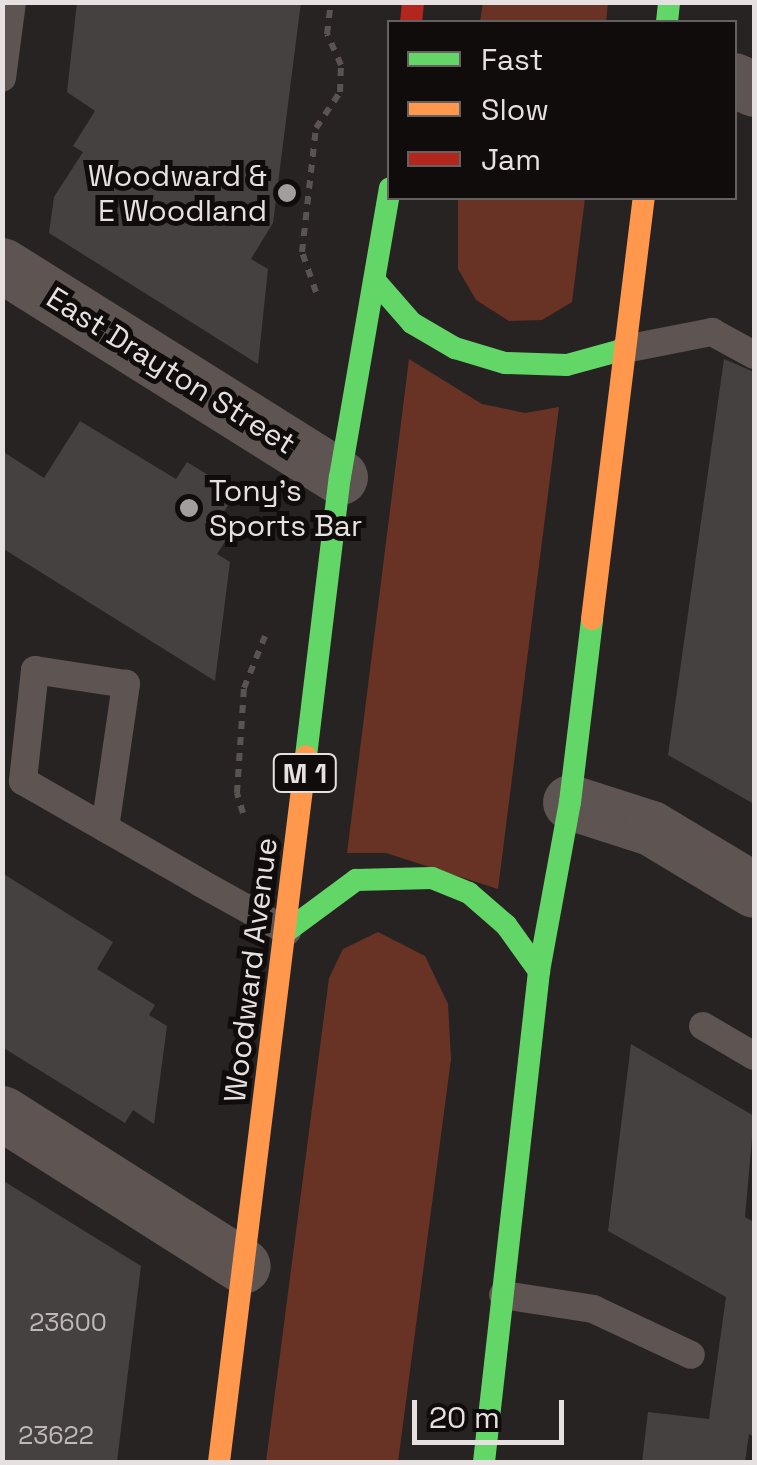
<!DOCTYPE html>
<style>
body{margin:0}
#map{position:relative;width:757px;height:1465px;overflow:hidden;background:#272322;font-family:"Space Grotesk",sans-serif}
div>[style]{position:absolute}
.green>*{inset:0;background:#683325}
.building>*{inset:0;background:#444140}
.path>*{height:6px;margin-top:-3px;transform-origin:0;background:repeating-linear-gradient(90deg,#5b5352 0 8px,transparent 0 16px)}
.lane>*{height:28px;margin:-14px;padding:0 14px;transform-origin:14px;border-radius:14px;background:#5e5452}
.street>*{height:55px;margin:-27.5px;padding:0 27.5px;transform-origin:27.5px;border-radius:27.5px;background:#5e5452}
.fast>*{height:22px;margin:-11px;padding:0 11px;transform-origin:11px;border-radius:11px;background:#63d668}
.slow>*{height:22px;margin:-11px;padding:0 11px;transform-origin:11px;border-radius:11px;background:#ff974d}
.jam>*{height:22px;margin:-11px;padding:0 11px;transform-origin:11px;border-radius:11px;background:#b3261e}
.dots>*{width:28px;height:28px;translate:-50% -50%;box-sizing:border-box;border:5px solid #0f0c0b;border-radius:50%}
span{translate:-50% -50%;white-space:nowrap;text-align:center;line-height:1.15;-webkit-text-stroke:10px #0f0c0b;paint-order:stroke}
.number-label{font-size:25px;color:#beb9b8}
.number-label span{-webkit-text-stroke-width:0}
.shield-label span{padding:2px 8px;background:#0f0c0b;border:2px solid;border-radius:8px;-webkit-text-stroke-width:0}
.shield-label{font-size:28px;color:#e6e1e0;font-weight:700}
.poi-label{font-size:30px;color:#e6e1e0}
.right{translate:-100% -50%;text-align:right}
.left{translate:0 -50%;text-align:left}
.street-label{font-size:30px;color:#e6e1e0}
.frame{position:absolute;inset:0;border:5px solid #e6e1e0;pointer-events:none}
.legend{position:absolute;left:387px;top:20px;width:350px;height:180px;box-sizing:border-box;background:#0f0c0b;border:2px solid #656160;margin:0;padding:12px 18px;list-style:none;font-size:30px;color:#e6e1e0}
.legend li{display:flex;align-items:center;gap:20px;height:50px}
.legend b{width:50px;border:2px solid #656160}
.scale{position:absolute;left:412px;top:1400px;width:152px;height:45px;box-sizing:border-box;border:5px solid #e6e1e0;border-top:0;padding-left:12px;font-size:30px;line-height:35px;white-space:nowrap;color:#e6e1e0;-webkit-text-stroke:8px #0f0c0b;paint-order:stroke}
</style>
<div id="map">
<div class="green">
<div style="clip-path:polygon(483px 2px,608px 2px,608px 3px,606px 22px,480px 22px)"></div>
<div style="clip-path:polygon(458px 198px,585px 198px,572px 302px,542px 320px,509px 321px,476px 300px,458px 269px)"></div>
<div style="clip-path:polygon(409px 359px,482px 404px,525px 413px,559px 407px,498px 889px,386px 853px,347px 853px)"></div>
<div style="clip-path:polygon(378px 932px,425px 956px,448px 1004px,451px 1059px,398px 1462px,266px 1462px,329px 978px,343px 949px)"></div>
</div>
<div class="building">
<div style="clip-path:polygon(77px 2px,301px 2px,273px 223px,251px 259px,268px 269px,258px 364px,49px 233px,54px 197px,83px 152px,73px 146px,95px 111px,67px 92px)"></div>
<div style="clip-path:polygon(724px 359px,754px 372px,754px 804px,668px 755px)"></div>
<div style="clip-path:polygon(80px 421px,176px 479px,187px 462px,236px 492px,216px 525px,230px 534px,217px 554px,230px 562px,215px 681px,2px 548px,2px 451px,44px 478px)"></div>
<div style="clip-path:polygon(2px 873px,113px 942px,97px 969px,155px 1005px,149px 1015px,167px 1026px,154px 1124px,133px 1110px,125px 1123px,2px 1047px)"></div>
<div style="clip-path:polygon(631px 1044px,754px 1116px,745px 1217px,754px 1222px,754px 1437px,749px 1434px,745px 1462px,642px 1462px,648px 1412px,709px 1419px,726px 1297px,608px 1231px)"></div>
<div style="clip-path:polygon(2px 1180px,141px 1266px,117px 1462px,2px 1462px)"></div>
</div>
<div class="path">
<div style="left:316px;top:292px;width:42px;rotate:-109.3deg"></div>
<div style="left:302px;top:252px;width:125px;rotate:-83.6deg"></div>
<div style="left:316px;top:128px;width:43px;rotate:-56.3deg"></div>
<div style="left:340px;top:92px;width:27px;rotate:-88deg"></div>
<div style="left:341px;top:65px;width:34px;rotate:-114deg"></div>
<div style="left:327px;top:34px;width:32px;rotate:-83deg"></div>
<div style="left:243px;top:813px;width:21px;rotate:-107deg"></div>
<div style="left:237px;top:793px;width:105px;rotate:-86.2deg"></div>
<div style="left:244px;top:688px;width:56px;rotate:-68deg"></div>
</div>
<div class="lane">
<div style="left:2px;top:78px;width:77px;rotate:-82.5deg"></div>
<div style="left:625px;top:349px;width:89px;rotate:-11.1deg"></div>
<div style="left:712px;top:332px;width:48px;rotate:28.7deg"></div>
<div style="left:105px;top:828px;width:146px;rotate:-81.7deg"></div>
<div style="left:126px;top:684px;width:92px;rotate:-171.3deg"></div>
<div style="left:35px;top:670px;width:112px;rotate:96.2deg"></div>
<div style="left:23px;top:781px;width:203px;rotate:29.8deg"></div>
<div style="left:199px;top:882px;width:101px;rotate:29.1deg"></div>
<div style="left:703px;top:1026px;width:59px;rotate:30.5deg"></div>
<div style="left:503px;top:1295px;width:91px;rotate:8.8deg"></div>
<div style="left:593px;top:1309px;width:108px;rotate:25.1deg"></div>
</div>
<div class="street">
<div style="left:734px;top:80px;width:22px;rotate:24deg"></div>
<div style="left:2px;top:265px;width:399px;rotate:32.1deg"></div>
<div style="left:570px;top:802px;width:85px;rotate:17.8deg"></div>
<div style="left:651px;top:828px;width:120px;rotate:31deg"></div>
<div style="left:2px;top:1113px;width:285px;rotate:32.4deg"></div>
</div>
<div class="fast">
<div style="left:667px;top:22px;width:20px;rotate:-84deg"></div>
<div style="left:377px;top:283px;width:53px;rotate:48.8deg"></div>
<div style="left:412px;top:323px;width:50px;rotate:30.2deg"></div>
<div style="left:455px;top:348px;width:52px;rotate:16.7deg"></div>
<div style="left:505px;top:363px;width:62px;rotate:1.8deg"></div>
<div style="left:567px;top:365px;width:60px;rotate:-15.4deg"></div>
<div style="left:306px;top:756px;width:281px;rotate:-83.1deg"></div>
<div style="left:340px;top:477px;width:293px;rotate:-80.2deg"></div>
<div style="left:287px;top:931px;width:86px;rotate:-36.5deg"></div>
<div style="left:356px;top:880px;width:76px;rotate:-1.5deg"></div>
<div style="left:432px;top:878px;width:40px;rotate:22deg"></div>
<div style="left:469px;top:893px;width:49px;rotate:40.9deg"></div>
<div style="left:506px;top:925px;width:57px;rotate:54.3deg"></div>
<div style="left:484px;top:1462px;width:494px;rotate:-83.6deg"></div>
<div style="left:539px;top:971px;width:172px;rotate:-79.6deg"></div>
<div style="left:570px;top:802px;width:184px;rotate:-83.1deg"></div>
</div>
<div class="slow">
<div style="left:592px;top:619px;width:424px;rotate:-83deg"></div>
<div style="left:219px;top:1462px;width:711px;rotate:-82.97deg"></div>
</div>
<div class="jam">
<div style="left:411px;top:22px;width:20px;rotate:-84deg"></div>
</div>
<div class="dots">
<div style="left:287px;top:193px;background:#a39e9e"></div>
<div style="left:189px;top:508px;background:#a39e9e"></div>
</div>
<div class="number-label">
<span style="left:68px;top:1322px">23600</span>
<span style="left:56px;top:1435px">23622</span>
</div>
<div class="shield-label">
<span style="left:305px;top:773px">M 1</span>
</div>
<div class="poi-label">
<span class="right" style="left:267px;top:193px">Woodward &amp;<br>E Woodland</span>
<span class="left" style="left:209px;top:508px">Tony's<br>Sports Bar</span>
</div>
<div class="street-label">
<span style="left:171px;top:371px;rotate:32deg">East Drayton Street</span>
<span style="left:251px;top:970px;rotate:-83deg">Woodward Avenue</span>
</div>
<div class="frame"></div>
<ul class="legend">
<li><b style="height:12px;background:#63d668"></b>Fast</li>
<li><b style="height:12px;background:#ff974d"></b>Slow</li>
<li><b style="height:12px;background:#b3261e"></b>Jam</li>
</ul>
<div class="scale">20 m</div>
</div>
